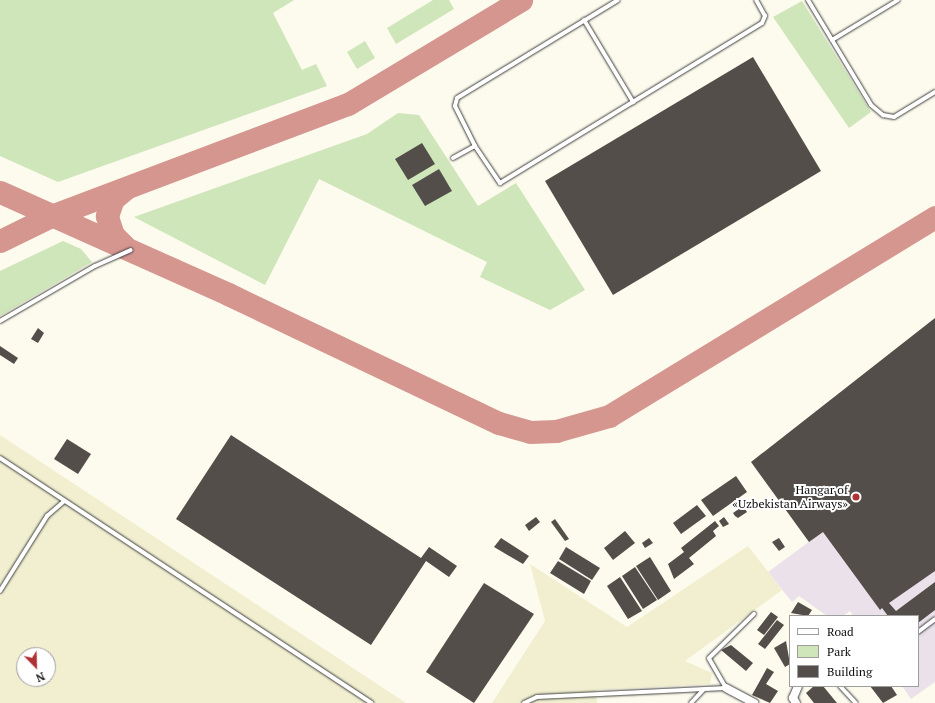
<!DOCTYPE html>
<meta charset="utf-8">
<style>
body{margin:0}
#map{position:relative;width:935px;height:703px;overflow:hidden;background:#fdfbed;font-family:"PT Serif",serif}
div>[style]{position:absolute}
.industrial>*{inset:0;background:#eae1eb}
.farmland>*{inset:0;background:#f1efd0}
.green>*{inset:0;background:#cfe5ba}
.taxiway>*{height:23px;margin:-11.5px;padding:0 11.5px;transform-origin:11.5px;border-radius:11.5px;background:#d69690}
.building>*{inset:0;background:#544e4a}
.roads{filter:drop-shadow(0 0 1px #3f3f3f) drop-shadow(0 0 1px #3f3f3f)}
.service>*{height:4px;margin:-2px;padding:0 2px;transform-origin:2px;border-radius:2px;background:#fff}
.minor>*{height:8px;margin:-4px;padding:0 4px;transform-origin:4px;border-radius:4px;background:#fff}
.dots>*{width:11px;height:11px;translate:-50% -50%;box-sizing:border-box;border:2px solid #fff;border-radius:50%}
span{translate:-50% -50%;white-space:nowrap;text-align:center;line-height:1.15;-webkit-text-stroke:4px #fff;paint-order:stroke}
.poi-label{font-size:12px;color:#0c0c0c}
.right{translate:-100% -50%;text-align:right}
.legend{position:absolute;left:789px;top:615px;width:130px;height:72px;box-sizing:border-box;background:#fff;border:1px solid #9e9e9e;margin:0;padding:5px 7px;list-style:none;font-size:12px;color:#0c0c0c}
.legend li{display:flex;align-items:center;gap:8px;height:20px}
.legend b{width:20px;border:1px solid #9e9e9e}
.north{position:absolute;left:16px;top:647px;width:40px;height:40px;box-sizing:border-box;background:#fff;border:1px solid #9e9e9e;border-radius:50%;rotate:157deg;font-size:11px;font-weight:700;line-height:16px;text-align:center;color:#0c0c0c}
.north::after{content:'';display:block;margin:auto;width:14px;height:18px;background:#b03133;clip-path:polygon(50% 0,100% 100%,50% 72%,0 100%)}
</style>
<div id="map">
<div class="industrial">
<div style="clip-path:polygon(935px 449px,935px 682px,911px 699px,902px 686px,918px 686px,918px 616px,853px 616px,850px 611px,843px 616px,827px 616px,799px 596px,792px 602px,768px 572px)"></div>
</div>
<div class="farmland">
<div style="clip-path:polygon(evenodd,0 435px,406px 703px,0 703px,0 435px,24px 655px,48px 655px,48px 679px,24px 679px,24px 655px)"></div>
<div style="clip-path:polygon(748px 546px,782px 590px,685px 661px,712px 673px,710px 684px,596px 690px,597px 703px,492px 703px,545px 621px,530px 564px,627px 627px)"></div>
</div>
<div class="green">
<div style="clip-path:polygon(0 0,294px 0,273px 13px,302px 70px,316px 64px,327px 86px,58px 182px,0 156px)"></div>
<div style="clip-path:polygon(433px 0,449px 0,454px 9px,396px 44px,387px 28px)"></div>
<div style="clip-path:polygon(802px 1px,871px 112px,849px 128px,773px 17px)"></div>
<div style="clip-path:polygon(365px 41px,375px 58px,357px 69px,347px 52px)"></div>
<div style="clip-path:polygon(398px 113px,419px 115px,478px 206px,516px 183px,585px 290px,550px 310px,480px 277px,487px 262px,319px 179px,265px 285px,134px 217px,367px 134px)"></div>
<div style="clip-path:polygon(63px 241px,81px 249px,92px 262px,0 316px,0 271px)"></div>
</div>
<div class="taxiway">
<div style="left:0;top:192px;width:250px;rotate:24.1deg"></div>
<div style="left:228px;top:294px;width:300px;rotate:25.5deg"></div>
<div style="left:499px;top:423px;width:32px;rotate:16deg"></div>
<div style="left:530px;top:432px;width:26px;rotate:-2deg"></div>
<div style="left:556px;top:431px;width:55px;rotate:-15.8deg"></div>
<div style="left:609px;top:416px;width:382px;rotate:-31.4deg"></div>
<div style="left:0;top:241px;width:57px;rotate:-26.1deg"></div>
<div style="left:51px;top:216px;width:317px;rotate:-20.7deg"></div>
<div style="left:348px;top:104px;width:202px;rotate:-31deg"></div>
<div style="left:124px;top:246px;width:16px;rotate:-135deg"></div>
<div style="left:113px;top:235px;width:20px;rotate:-108deg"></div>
<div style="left:107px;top:216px;width:18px;rotate:-71deg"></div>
<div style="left:113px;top:199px;width:16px;rotate:-40deg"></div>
</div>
<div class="building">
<div style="clip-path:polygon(753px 57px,821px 171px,613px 295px,545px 181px)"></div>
<div style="clip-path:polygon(422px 143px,435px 164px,408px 180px,395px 159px)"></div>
<div style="clip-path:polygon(439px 169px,452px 191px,425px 206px,412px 185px)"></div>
<div style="clip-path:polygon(935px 318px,935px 571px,889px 603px,896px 611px,935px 582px,935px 610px,918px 623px,918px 616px,888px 616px,882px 608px,880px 610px,823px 532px,809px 542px,751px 462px)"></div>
<div style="clip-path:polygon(38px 328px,44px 333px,38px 343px,31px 339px)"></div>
<div style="clip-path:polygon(0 346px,18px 358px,14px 364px,0 355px)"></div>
<div style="clip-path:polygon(231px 435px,421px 558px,429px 547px,457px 566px,449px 577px,426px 561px,371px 645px,176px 519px)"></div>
<div style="clip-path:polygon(67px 439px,91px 454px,78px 474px,54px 459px)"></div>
<div style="clip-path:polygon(736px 476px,747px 492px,713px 516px,701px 500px)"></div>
<div style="clip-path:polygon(697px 505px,706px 516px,681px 534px,673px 523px)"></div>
<div style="clip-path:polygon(743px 506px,747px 512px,738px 518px,735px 516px,733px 513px)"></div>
<div style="clip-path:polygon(536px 517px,540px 522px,529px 531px,525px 525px)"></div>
<div style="clip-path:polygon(724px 517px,729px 524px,723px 527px,719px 521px)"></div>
<div style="clip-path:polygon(555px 519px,569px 539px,565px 541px,551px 522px)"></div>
<div style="clip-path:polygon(715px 521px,719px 526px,713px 531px,716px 536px,689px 558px,694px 564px,674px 579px,668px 564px,684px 552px,681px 548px)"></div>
<div style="clip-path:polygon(625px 531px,635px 543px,613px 560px,604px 548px)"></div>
<div style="clip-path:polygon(501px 538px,529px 556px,523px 564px,494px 547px)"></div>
<div style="clip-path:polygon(649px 538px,653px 543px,645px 548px,642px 543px)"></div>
<div style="clip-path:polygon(779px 538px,785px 547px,779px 551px,772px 542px)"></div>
<div style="clip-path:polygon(566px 547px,600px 568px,592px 580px,559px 559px)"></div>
<div style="clip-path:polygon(650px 557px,671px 591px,658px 600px,636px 566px)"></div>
<div style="clip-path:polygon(558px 561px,591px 581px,584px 594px,550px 573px)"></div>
<div style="clip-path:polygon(635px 567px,657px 600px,643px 609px,622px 576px)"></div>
<div style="clip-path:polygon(620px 577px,642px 611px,628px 619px,607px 586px)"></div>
<div style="clip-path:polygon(484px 583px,534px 614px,474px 703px,426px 672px)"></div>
<div style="clip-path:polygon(798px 602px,812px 610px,808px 616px,791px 613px)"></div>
<div style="clip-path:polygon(771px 612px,778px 617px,764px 635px,757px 630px)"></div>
<div style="clip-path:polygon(777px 620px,784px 625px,765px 649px,758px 644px)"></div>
<div style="clip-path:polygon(786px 641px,790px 664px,785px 667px,774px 648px)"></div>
<div style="clip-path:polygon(731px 645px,753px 663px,746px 671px,721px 650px)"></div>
<div style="clip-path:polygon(767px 668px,774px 672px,766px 684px,778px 691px,770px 703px,752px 695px)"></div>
<div style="clip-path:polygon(814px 686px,823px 686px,837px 703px,814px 703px,806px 693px)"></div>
<div style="clip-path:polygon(870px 686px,891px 686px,897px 695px,883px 703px)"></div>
</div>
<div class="roads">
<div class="service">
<div style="left:808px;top:0;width:122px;rotate:59deg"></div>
<div style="left:871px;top:105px;width:16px;rotate:40deg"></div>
<div style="left:883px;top:115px;width:11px;rotate:10deg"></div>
<div style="left:894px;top:117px;width:48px;rotate:-31.4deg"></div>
<div style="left:584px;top:20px;width:96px;rotate:59.1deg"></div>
<div style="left:832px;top:40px;width:77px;rotate:-31.2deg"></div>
<div style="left:475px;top:146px;width:45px;rotate:-116.6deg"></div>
<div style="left:455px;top:106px;width:8px;rotate:-76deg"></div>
<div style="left:457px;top:98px;width:188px;rotate:-31.3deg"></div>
<div style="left:453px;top:158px;width:25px;rotate:-29deg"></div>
<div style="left:475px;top:146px;width:45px;rotate:56deg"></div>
<div style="left:500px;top:183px;width:307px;rotate:-31.4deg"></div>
<div style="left:762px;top:23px;width:8px;rotate:-67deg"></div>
<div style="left:765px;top:16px;width:18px;rotate:-119deg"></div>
<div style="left:0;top:321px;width:110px;rotate:-30.1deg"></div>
<div style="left:95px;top:266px;width:39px;rotate:-24deg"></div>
<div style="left:0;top:458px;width:445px;rotate:33.4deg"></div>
<div style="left:0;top:591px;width:89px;rotate:-57.9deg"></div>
<div style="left:47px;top:516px;width:23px;rotate:-41deg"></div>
<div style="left:918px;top:632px;width:21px;rotate:-37deg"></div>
<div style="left:840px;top:686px;width:23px;rotate:47deg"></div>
<div style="left:524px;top:703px;width:14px;rotate:-25deg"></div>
<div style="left:537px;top:697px;width:189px;rotate:-2.7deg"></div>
<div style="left:726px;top:688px;width:34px;rotate:-120deg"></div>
<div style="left:709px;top:658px;width:63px;rotate:-44.4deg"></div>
<div style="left:691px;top:703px;width:18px;rotate:-47deg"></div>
</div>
<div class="minor">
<div style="left:726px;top:688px;width:32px;rotate:28deg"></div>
<div style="left:796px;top:703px;width:6px;rotate:-121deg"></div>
<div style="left:793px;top:698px;width:13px;rotate:-67deg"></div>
</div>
</div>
<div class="dots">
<div style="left:856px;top:497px;background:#b03133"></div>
</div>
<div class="poi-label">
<span class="right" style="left:848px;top:497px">Hangar of<br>«Uzbekistan Airways»</span>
</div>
<ul class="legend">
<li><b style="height:5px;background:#fff"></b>Road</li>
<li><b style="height:11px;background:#cfe5ba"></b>Park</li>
<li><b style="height:11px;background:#544e4a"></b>Building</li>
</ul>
<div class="north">N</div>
</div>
